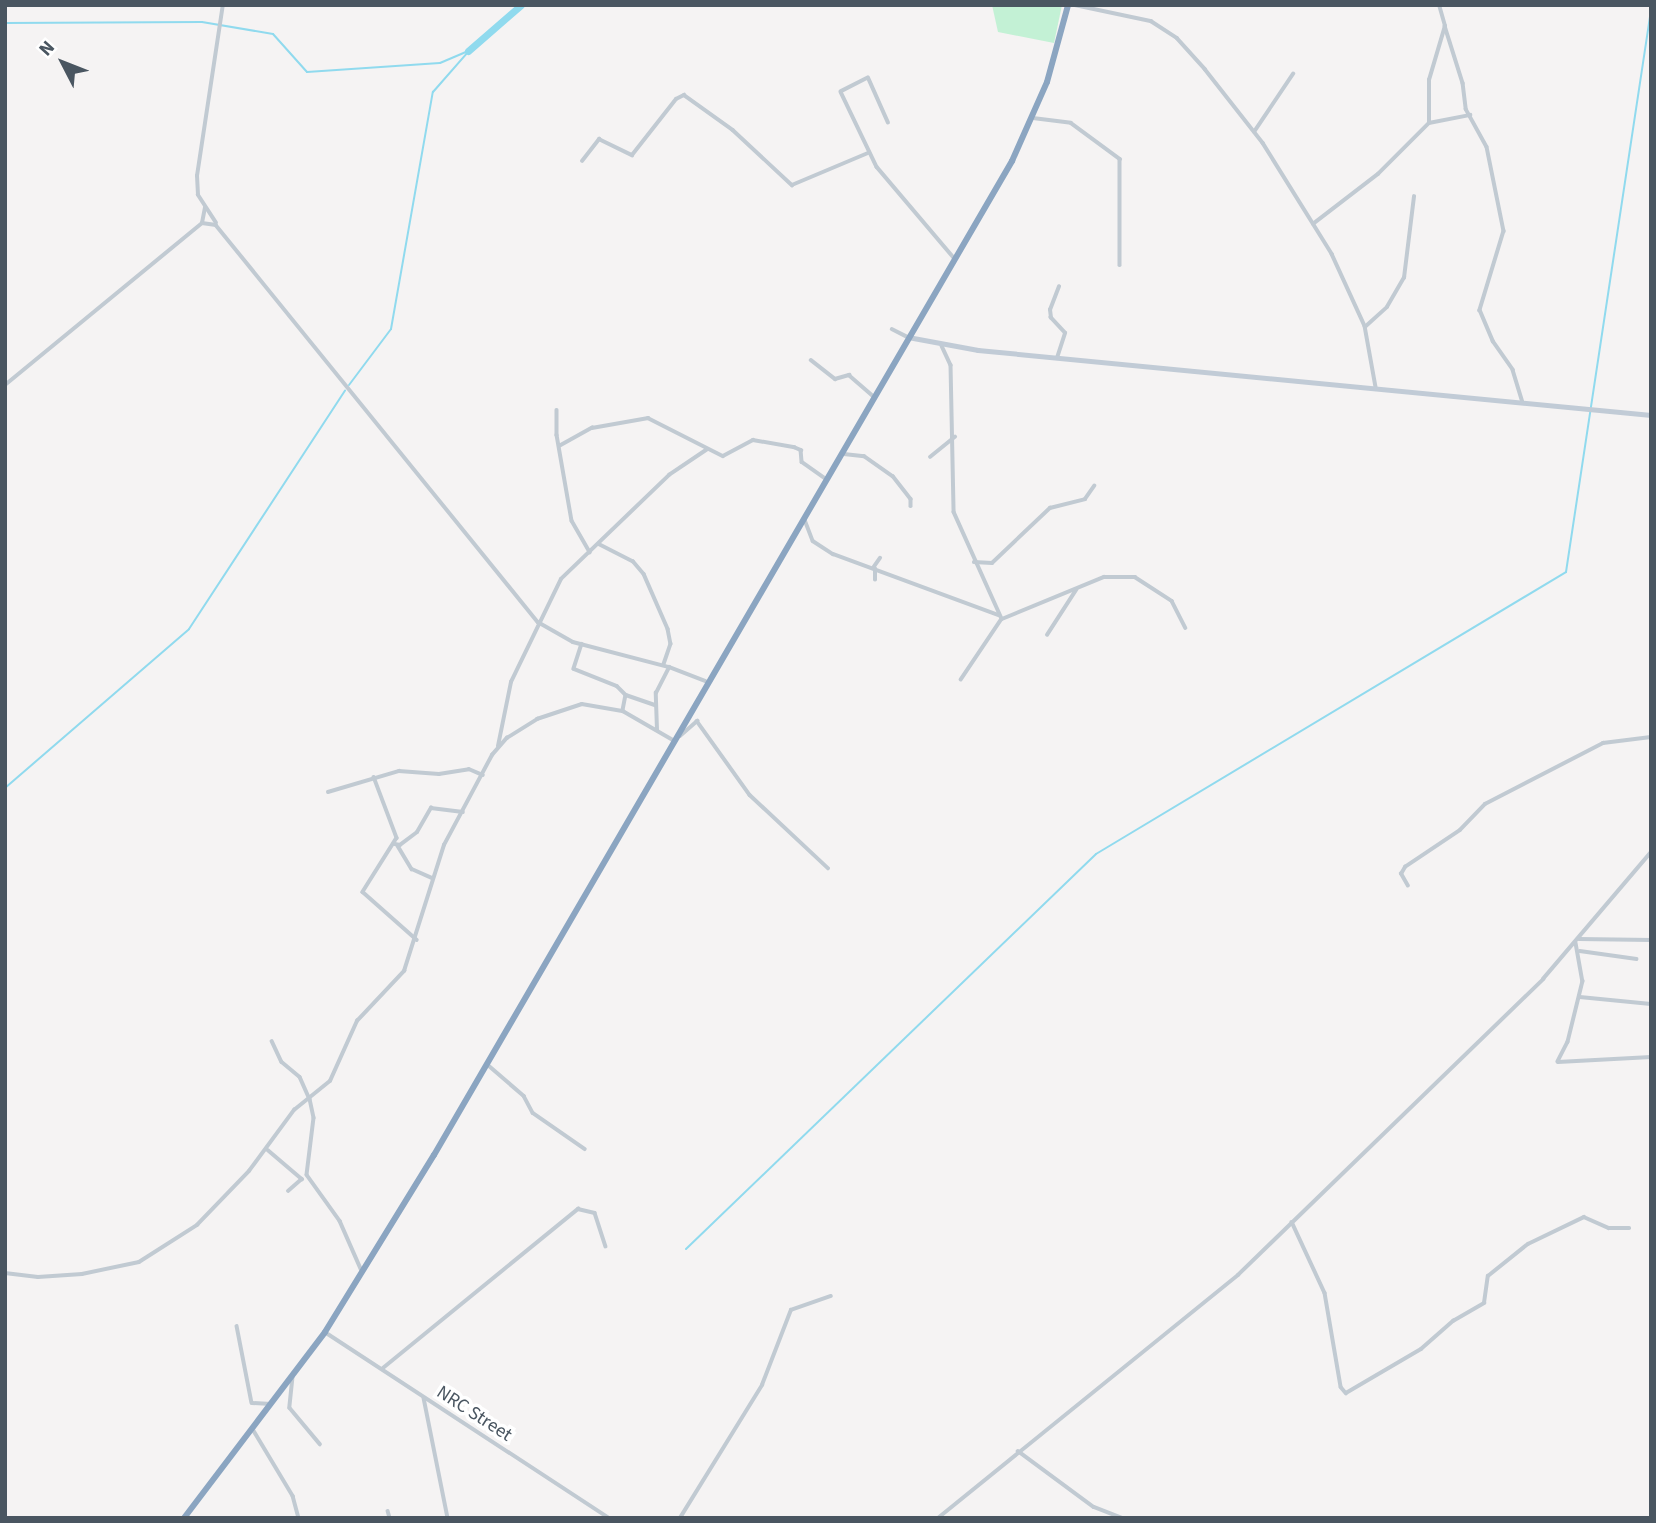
<!DOCTYPE html>
<style>
body{margin:0}
#map{position:relative;width:1656px;height:1523px;overflow:hidden;background:#f5f3f3;font-family:"Source Sans 3",sans-serif}
div>[style]{position:absolute}
.green>*{inset:0;background:#c3f1d5}
.stream>*{height:2px;margin:-1px;padding:0 1px;transform-origin:1px;border-radius:1px;background:#90daee}
.river>*{height:7px;margin:-3.5px;padding:0 3.5px;transform-origin:3.5px;border-radius:3.5px;background:#90daee}
.street>*{height:3.5px;margin:-1.75px;padding:0 1.75px;transform-origin:1.75px;border-radius:1.75px;background:#c1cad2}
.secondary>*{height:4.5px;margin:-2.25px;padding:0 2.25px;transform-origin:2.25px;border-radius:2.25px;background:#c1cbd6}
.highway>*{height:6px;margin:-3px;padding:0 3px;transform-origin:3px;border-radius:3px;background:#8ba5c1}
span{translate:-50% -50%;white-space:nowrap;text-align:center;line-height:1.15;-webkit-text-stroke:7px #fff;paint-order:stroke}
.street-label{font-size:19px;color:#4a5661}
.frame{position:absolute;inset:0;border:7px solid #4a5661;pointer-events:none}
.north{position:absolute;left:28px;top:28px;width:70px;height:70px;-webkit-text-stroke:5px #fff;paint-order:stroke;rotate:312deg;font-size:19px;font-weight:700;line-height:28px;text-align:center;color:#4a5661}
.north::after{content:'';display:block;margin:auto;width:24px;height:32px;background:#4a5661;clip-path:polygon(50% 0,100% 100%,50% 72%,0 100%)}
</style>
<div id="map">
<div class="green">
<div style="clip-path:polygon(992px 5px,1062px 5px,1054px 43px,998px 32px)"></div>
</div>
<div class="stream">
<div style="left:5px;top:23px;width:197px;rotate:-0.3deg"></div>
<div style="left:202px;top:22px;width:72px;rotate:9.6deg"></div>
<div style="left:273px;top:34px;width:51px;rotate:48.2deg"></div>
<div style="left:307px;top:72px;width:133px;rotate:-3.9deg"></div>
<div style="left:440px;top:63px;width:30px;rotate:-23deg"></div>
<div style="left:349px;top:385px;width:70px;rotate:-53.1deg"></div>
<div style="left:391px;top:329px;width:241px;rotate:-80deg"></div>
<div style="left:433px;top:92px;width:53px;rotate:-48.8deg"></div>
<div style="left:5px;top:788px;width:243px;rotate:-40.8deg"></div>
<div style="left:189px;top:629px;width:285px;rotate:-56.8deg"></div>
<div style="left:686px;top:1249px;width:569px;rotate:-43.93deg"></div>
<div style="left:1096px;top:854px;width:548px;rotate:-30.96deg"></div>
<div style="left:1566px;top:572px;width:568px;rotate:-81.4deg"></div>
</div>
<div class="river">
<div style="left:468px;top:51px;width:70px;rotate:-41deg"></div>
</div>
<div class="street">
<div style="left:1075px;top:5px;width:78px;rotate:11.9deg"></div>
<div style="left:1151px;top:21px;width:31px;rotate:33deg"></div>
<div style="left:1177px;top:38px;width:42px;rotate:47.9deg"></div>
<div style="left:1205px;top:69px;width:94px;rotate:51.9deg"></div>
<div style="left:1263px;top:143px;width:131px;rotate:58.1deg"></div>
<div style="left:1332px;top:254px;width:79px;rotate:65.4deg"></div>
<div style="left:1365px;top:326px;width:62px;rotate:79.8deg"></div>
<div style="left:1445px;top:26px;width:60px;rotate:72.5deg"></div>
<div style="left:1463px;top:83px;width:26px;rotate:83deg"></div>
<div style="left:1466px;top:109px;width:43px;rotate:61.1deg"></div>
<div style="left:1487px;top:147px;width:86px;rotate:78.6deg"></div>
<div style="left:1504px;top:231px;width:83px;rotate:106.9deg"></div>
<div style="left:1480px;top:310px;width:34px;rotate:67deg"></div>
<div style="left:1493px;top:341px;width:35px;rotate:55deg"></div>
<div style="left:1513px;top:370px;width:34px;rotate:73deg"></div>
<div style="left:1033px;top:118px;width:38px;rotate:7deg"></div>
<div style="left:1071px;top:123px;width:61px;rotate:36.3deg"></div>
<div style="left:1120px;top:159px;width:106px;rotate:90deg"></div>
<div style="left:888px;top:123px;width:49px;rotate:-114deg"></div>
<div style="left:868px;top:78px;width:30px;rotate:153deg"></div>
<div style="left:841px;top:92px;width:83px;rotate:64.4deg"></div>
<div style="left:877px;top:167px;width:121px;rotate:49.7deg"></div>
<div style="left:1429px;top:123px;width:42px;rotate:-11deg"></div>
<div style="left:1254px;top:132px;width:70px;rotate:-56.1deg"></div>
<div style="left:582px;top:161px;width:28px;rotate:-52deg"></div>
<div style="left:599px;top:139px;width:37px;rotate:26deg"></div>
<div style="left:632px;top:155px;width:71px;rotate:-51.8deg"></div>
<div style="left:676px;top:99px;width:9px;rotate:-27deg"></div>
<div style="left:684px;top:95px;width:60px;rotate:35.5deg"></div>
<div style="left:733px;top:130px;width:81px;rotate:43deg"></div>
<div style="left:792px;top:185px;width:82px;rotate:-22.8deg"></div>
<div style="left:202px;top:223px;width:15px;rotate:-79deg"></div>
<div style="left:216px;top:223px;width:33px;rotate:-123deg"></div>
<div style="left:198px;top:195px;width:19px;rotate:-93deg"></div>
<div style="left:197px;top:176px;width:173px;rotate:-81.4deg"></div>
<div style="left:1313px;top:224px;width:82px;rotate:-37.6deg"></div>
<div style="left:1378px;top:174px;width:72px;rotate:-45deg"></div>
<div style="left:1429px;top:123px;width:43px;rotate:-90deg"></div>
<div style="left:1429px;top:80px;width:56px;rotate:-73.5deg"></div>
<div style="left:1445px;top:26px;width:22px;rotate:-106deg"></div>
<div style="left:1366px;top:326px;width:28px;rotate:-42deg"></div>
<div style="left:1387px;top:307px;width:34px;rotate:-60deg"></div>
<div style="left:1404px;top:278px;width:82px;rotate:-83deg"></div>
<div style="left:892px;top:329px;width:18px;rotate:27deg"></div>
<div style="left:942px;top:346px;width:21px;rotate:65deg"></div>
<div style="left:951px;top:365px;width:147px;rotate:88.8deg"></div>
<div style="left:954px;top:512px;width:117px;rotate:65.8deg"></div>
<div style="left:1002px;top:619px;width:73px;rotate:123.9deg"></div>
<div style="left:1057px;top:358px;width:26px;rotate:-72deg"></div>
<div style="left:1065px;top:333px;width:21px;rotate:-133deg"></div>
<div style="left:1051px;top:318px;width:8px;rotate:-97deg"></div>
<div style="left:1050px;top:310px;width:25px;rotate:-69deg"></div>
<div style="left:811px;top:360px;width:31px;rotate:38deg"></div>
<div style="left:835px;top:379px;width:15px;rotate:-16deg"></div>
<div style="left:849px;top:375px;width:32px;rotate:41deg"></div>
<div style="left:5px;top:385px;width:255px;rotate:-39.4deg"></div>
<div style="left:202px;top:223px;width:14px;rotate:8deg"></div>
<div style="left:216px;top:225px;width:511px;rotate:50.96deg"></div>
<div style="left:538px;top:622px;width:40px;rotate:29.7deg"></div>
<div style="left:573px;top:642px;width:99px;rotate:14.6deg"></div>
<div style="left:669px;top:667px;width:39px;rotate:21deg"></div>
<div style="left:557px;top:410px;width:25px;rotate:90deg"></div>
<div style="left:557px;top:435px;width:87px;rotate:80.1deg"></div>
<div style="left:572px;top:521px;width:36px;rotate:60deg"></div>
<div style="left:559px;top:446px;width:38px;rotate:-29deg"></div>
<div style="left:592px;top:428px;width:57px;rotate:-10.1deg"></div>
<div style="left:648px;top:418px;width:84px;rotate:26.9deg"></div>
<div style="left:723px;top:456px;width:34px;rotate:-28deg"></div>
<div style="left:753px;top:440px;width:42px;rotate:9.7deg"></div>
<div style="left:794px;top:447px;width:8px;rotate:23deg"></div>
<div style="left:801px;top:450px;width:12px;rotate:85deg"></div>
<div style="left:802px;top:462px;width:28px;rotate:35deg"></div>
<div style="left:844px;top:454px;width:20px;rotate:6deg"></div>
<div style="left:864px;top:456px;width:35px;rotate:35deg"></div>
<div style="left:893px;top:476px;width:29px;rotate:52deg"></div>
<div style="left:911px;top:499px;width:7px;rotate:90deg"></div>
<div style="left:930px;top:457px;width:32px;rotate:-39deg"></div>
<div style="left:805px;top:520px;width:22px;rotate:69deg"></div>
<div style="left:813px;top:541px;width:24px;rotate:33deg"></div>
<div style="left:833px;top:554px;width:177px;rotate:20.2deg"></div>
<div style="left:599px;top:544px;width:38px;rotate:27deg"></div>
<div style="left:633px;top:561px;width:17px;rotate:50deg"></div>
<div style="left:644px;top:574px;width:60px;rotate:66.4deg"></div>
<div style="left:668px;top:629px;width:15px;rotate:79deg"></div>
<div style="left:671px;top:644px;width:21px;rotate:109deg"></div>
<div style="left:974px;top:562px;width:18px;rotate:3deg"></div>
<div style="left:992px;top:563px;width:80px;rotate:-43.5deg"></div>
<div style="left:1050px;top:508px;width:36px;rotate:-14deg"></div>
<div style="left:1085px;top:499px;width:16px;rotate:-55deg"></div>
<div style="left:873px;top:568px;width:12px;rotate:-55deg"></div>
<div style="left:875px;top:580px;width:11px;rotate:-90deg"></div>
<div style="left:1002px;top:619px;width:110px;rotate:-22.4deg"></div>
<div style="left:1104px;top:577px;width:31px"></div>
<div style="left:1135px;top:577px;width:44px;rotate:33deg"></div>
<div style="left:1172px;top:601px;width:30px;rotate:63deg"></div>
<div style="left:1047px;top:635px;width:54px;rotate:-57.2deg"></div>
<div style="left:582px;top:644px;width:26px;rotate:108deg"></div>
<div style="left:574px;top:669px;width:46px;rotate:21.6deg"></div>
<div style="left:617px;top:686px;width:13px;rotate:45deg"></div>
<div style="left:626px;top:695px;width:16px;rotate:101deg"></div>
<div style="left:626px;top:695px;width:31px;rotate:19deg"></div>
<div style="left:657px;top:730px;width:37px;rotate:-92deg"></div>
<div style="left:656px;top:693px;width:29px;rotate:-63deg"></div>
<div style="left:680px;top:736px;width:23px;rotate:-41deg"></div>
<div style="left:697px;top:721px;width:91px;rotate:54.4deg"></div>
<div style="left:750px;top:795px;width:107px;rotate:43.1deg"></div>
<div style="left:498px;top:746px;width:65px;rotate:-78.5deg"></div>
<div style="left:511px;top:682px;width:114px;rotate:-64.1deg"></div>
<div style="left:561px;top:579px;width:150px;rotate:-43.9deg"></div>
<div style="left:669px;top:475px;width:45px;rotate:-34deg"></div>
<div style="left:374px;top:777px;width:65px;rotate:69.3deg"></div>
<div style="left:397px;top:838px;width:64px;rotate:122.2deg"></div>
<div style="left:363px;top:892px;width:72px;rotate:41.6deg"></div>
<div style="left:328px;top:792px;width:74px;rotate:-16.5deg"></div>
<div style="left:399px;top:771px;width:40px;rotate:4.3deg"></div>
<div style="left:439px;top:774px;width:30px;rotate:-9deg"></div>
<div style="left:469px;top:769px;width:15px;rotate:23deg"></div>
<div style="left:395px;top:844px;width:5px;rotate:11deg"></div>
<div style="left:400px;top:845px;width:21px;rotate:-37deg"></div>
<div style="left:417px;top:832px;width:28px;rotate:-60deg"></div>
<div style="left:431px;top:808px;width:32px;rotate:7deg"></div>
<div style="left:398px;top:846px;width:27px;rotate:59deg"></div>
<div style="left:412px;top:869px;width:22px;rotate:24deg"></div>
<div style="left:1408px;top:886px;width:14px;rotate:-120deg"></div>
<div style="left:1401px;top:874px;width:8px;rotate:-60deg"></div>
<div style="left:1405px;top:867px;width:66px;rotate:-33.9deg"></div>
<div style="left:1460px;top:830px;width:36px;rotate:-46deg"></div>
<div style="left:1485px;top:804px;width:133px;rotate:-27.3deg"></div>
<div style="left:1603px;top:743px;width:48px;rotate:-7.1deg"></div>
<div style="left:1579px;top:939px;width:72px;rotate:0.8deg"></div>
<div style="left:1576px;top:943px;width:39px;rotate:80deg"></div>
<div style="left:1583px;top:981px;width:63px;rotate:103.8deg"></div>
<div style="left:1568px;top:1042px;width:22px;rotate:117deg"></div>
<div style="left:1558px;top:1062px;width:93px;rotate:-3.1deg"></div>
<div style="left:1580px;top:951px;width:57px;rotate:8.1deg"></div>
<div style="left:1580px;top:997px;width:71px;rotate:5.6deg"></div>
<div style="left:272px;top:1041px;width:23px;rotate:65deg"></div>
<div style="left:282px;top:1062px;width:23px;rotate:40deg"></div>
<div style="left:300px;top:1077px;width:24px;rotate:66deg"></div>
<div style="left:310px;top:1099px;width:19px;rotate:78deg"></div>
<div style="left:314px;top:1118px;width:57px;rotate:97deg"></div>
<div style="left:307px;top:1175px;width:57px;rotate:54.3deg"></div>
<div style="left:340px;top:1221px;width:55px;rotate:66.3deg"></div>
<div style="left:487px;top:1064px;width:49px;rotate:40.9deg"></div>
<div style="left:524px;top:1096px;width:19px;rotate:62deg"></div>
<div style="left:533px;top:1113px;width:63px;rotate:34.7deg"></div>
<div style="left:268px;top:1150px;width:45px;rotate:40.5deg"></div>
<div style="left:288px;top:1191px;width:18px;rotate:-41deg"></div>
<div style="left:1292px;top:1222px;width:78px;rotate:65.1deg"></div>
<div style="left:1325px;top:1293px;width:95px;rotate:80.3deg"></div>
<div style="left:1341px;top:1387px;width:8px;rotate:50deg"></div>
<div style="left:1346px;top:1393px;width:87px;rotate:-30.4deg"></div>
<div style="left:1421px;top:1349px;width:43px;rotate:-41.2deg"></div>
<div style="left:1453px;top:1321px;width:36px;rotate:-30deg"></div>
<div style="left:1484px;top:1303px;width:27px;rotate:-82deg"></div>
<div style="left:1488px;top:1276px;width:51px;rotate:-38.7deg"></div>
<div style="left:1528px;top:1244px;width:62px;rotate:-25.7deg"></div>
<div style="left:1584px;top:1217px;width:27px;rotate:24deg"></div>
<div style="left:1609px;top:1228px;width:20px"></div>
<div style="left:5px;top:1273px;width:33px;rotate:7deg"></div>
<div style="left:38px;top:1277px;width:44px;rotate:-3.9deg"></div>
<div style="left:82px;top:1274px;width:58px;rotate:-11.9deg"></div>
<div style="left:139px;top:1262px;width:69px;rotate:-32.5deg"></div>
<div style="left:197px;top:1225px;width:75px;rotate:-46.1deg"></div>
<div style="left:249px;top:1171px;width:76px;rotate:-53.6deg"></div>
<div style="left:294px;top:1110px;width:46px;rotate:-38.9deg"></div>
<div style="left:330px;top:1081px;width:66px;rotate:-65.8deg"></div>
<div style="left:357px;top:1021px;width:69px;rotate:-46.8deg"></div>
<div style="left:404px;top:971px;width:132px;rotate:-72.4deg"></div>
<div style="left:444px;top:845px;width:102px;rotate:-61.9deg"></div>
<div style="left:492px;top:755px;width:23px;rotate:-49deg"></div>
<div style="left:507px;top:738px;width:36px;rotate:-32deg"></div>
<div style="left:537px;top:719px;width:47px;rotate:-18.4deg"></div>
<div style="left:582px;top:704px;width:42px;rotate:9.7deg"></div>
<div style="left:623px;top:711px;width:58px;rotate:30.1deg"></div>
<div style="left:237px;top:1326px;width:78px;rotate:79deg"></div>
<div style="left:252px;top:1403px;width:19px;rotate:3deg"></div>
<div style="left:325px;top:1332px;width:339px;rotate:33.2deg"></div>
<div style="left:383px;top:1368px;width:252px;rotate:-39.2deg"></div>
<div style="left:578px;top:1209px;width:17px;rotate:13deg"></div>
<div style="left:595px;top:1213px;width:35px;rotate:72deg"></div>
<div style="left:293px;top:1377px;width:31px;rotate:96deg"></div>
<div style="left:290px;top:1408px;width:47px;rotate:50.2deg"></div>
<div style="left:424px;top:1398px;width:122px;rotate:78.7deg"></div>
<div style="left:254px;top:1431px;width:76px;rotate:59deg"></div>
<div style="left:293px;top:1496px;width:23px;rotate:75deg"></div>
<div style="left:1018px;top:1451px;width:94px;rotate:36.4deg"></div>
<div style="left:1094px;top:1507px;width:31px;rotate:21deg"></div>
<div style="left:388px;top:1511px;width:7px;rotate:74deg"></div>
<div style="left:680px;top:1518px;width:156px;rotate:-58.3deg"></div>
<div style="left:762px;top:1385px;width:80px;rotate:-68.9deg"></div>
<div style="left:791px;top:1310px;width:42px;rotate:-19.3deg"></div>
<div style="left:938px;top:1518px;width:386px;rotate:-39deg"></div>
<div style="left:1238px;top:1275px;width:425px;rotate:-44.1deg"></div>
<div style="left:1543px;top:979px;width:167px;rotate:-49.6deg"></div>
</div>
<div class="secondary">
<div style="left:908px;top:337px;width:71px;rotate:10.5deg"></div>
<div style="left:978px;top:350px;width:676px;rotate:5.52deg"></div>
</div>
<div class="highway">
<div style="left:184px;top:1518px;width:233px;rotate:-52.8deg"></div>
<div style="left:325px;top:1332px;width:208px;rotate:-58.4deg"></div>
<div style="left:434px;top:1155px;width:1150px;rotate:-59.82deg"></div>
<div style="left:1012px;top:161px;width:86px;rotate:-66.1deg"></div>
<div style="left:1047px;top:82px;width:80px;rotate:-74.7deg"></div>
</div>
<div class="street-label">
<span style="left:474px;top:1414px;rotate:33deg">NRC Street</span>
</div>
<div class="frame"></div>
<div class="north">N</div>
</div>
